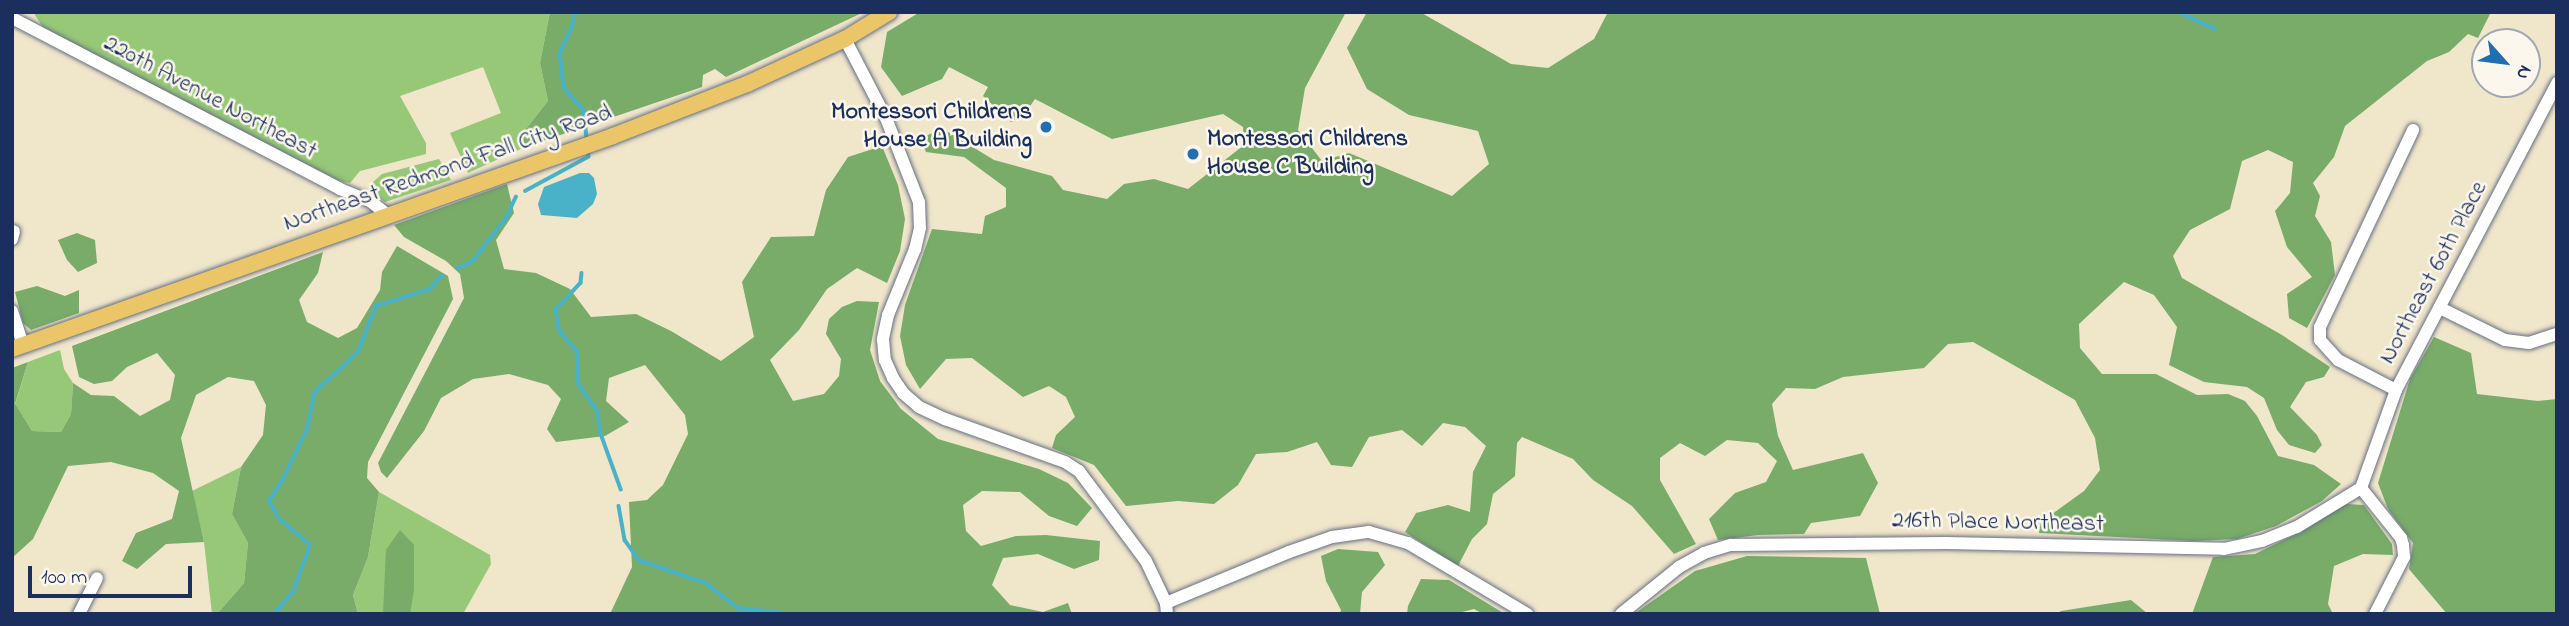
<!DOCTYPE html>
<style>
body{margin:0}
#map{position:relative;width:2569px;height:626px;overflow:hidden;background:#f0e6ca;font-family:"Indie Flower",sans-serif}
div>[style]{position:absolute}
.green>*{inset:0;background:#96c877}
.forest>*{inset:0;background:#78ac68}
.water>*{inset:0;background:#49b2c8}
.stream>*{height:3.5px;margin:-1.75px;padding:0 1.75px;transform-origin:1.75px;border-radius:1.75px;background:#49b2c8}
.roads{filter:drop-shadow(0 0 2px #666f84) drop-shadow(0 0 2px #666f84)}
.minor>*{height:12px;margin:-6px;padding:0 6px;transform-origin:6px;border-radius:6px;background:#fff}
.major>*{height:16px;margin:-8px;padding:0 8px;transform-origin:8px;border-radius:8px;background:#eac669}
.dots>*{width:19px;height:19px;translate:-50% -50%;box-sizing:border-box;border:4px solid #fbf7ec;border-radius:50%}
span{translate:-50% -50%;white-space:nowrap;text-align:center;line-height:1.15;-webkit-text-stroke:5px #fbf7ec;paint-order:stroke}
.street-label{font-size:24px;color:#1b2f5e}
.poi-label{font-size:24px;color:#1b2f5e;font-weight:700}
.right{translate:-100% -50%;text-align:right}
.left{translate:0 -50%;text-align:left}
.frame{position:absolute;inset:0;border:14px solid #1b2f5e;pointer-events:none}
.north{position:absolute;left:2471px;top:28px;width:70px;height:70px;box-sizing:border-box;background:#fbf7ec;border:2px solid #a1a7b3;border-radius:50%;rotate:118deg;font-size:19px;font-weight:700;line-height:28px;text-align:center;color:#1b2f5e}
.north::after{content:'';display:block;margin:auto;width:24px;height:32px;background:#1f6fb2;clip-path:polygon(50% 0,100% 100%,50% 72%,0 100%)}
.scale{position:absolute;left:28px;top:566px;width:164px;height:32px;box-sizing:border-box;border:4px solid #1b2f5e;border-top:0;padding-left:9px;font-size:21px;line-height:24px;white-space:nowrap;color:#1b2f5e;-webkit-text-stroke:5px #fbf7ec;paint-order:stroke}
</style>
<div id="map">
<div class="green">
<div style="clip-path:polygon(33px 12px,550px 12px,540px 63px,548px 101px,522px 134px,525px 147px,468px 173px,450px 133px,501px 113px,483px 67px,400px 96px,426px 143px,426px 154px,360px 171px,350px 183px,339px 181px,44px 29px)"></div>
<div style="clip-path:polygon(439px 159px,451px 180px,385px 202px,372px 193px,373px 182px,382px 174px)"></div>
<div style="clip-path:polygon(60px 350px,64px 369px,73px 383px,71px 414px,61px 432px,32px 431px,15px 405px,28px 362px)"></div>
<div style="clip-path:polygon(241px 467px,232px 514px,248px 543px,244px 583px,217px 614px,212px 614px,204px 542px,192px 491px)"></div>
<div style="clip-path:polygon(379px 492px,490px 555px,491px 564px,463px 614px,358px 614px,353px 595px,368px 557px)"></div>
</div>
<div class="forest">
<div style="clip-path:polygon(550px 12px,864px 12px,726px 77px,715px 69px,703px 75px,702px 87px,525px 147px,522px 134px,548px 101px,540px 63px)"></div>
<div style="clip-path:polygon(920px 12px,1346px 12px,1305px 88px,1298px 130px,1322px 161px,1349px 153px,1452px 196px,1489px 164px,1478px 131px,1409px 115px,1367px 89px,1347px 48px,1367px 12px,1420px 12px,1511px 64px,1548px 68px,1594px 39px,1608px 12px,2491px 12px,2478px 38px,2468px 34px,2449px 52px,2427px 61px,2345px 126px,2334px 157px,2313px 183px,2320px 196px,2315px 216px,2331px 242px,2335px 275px,2307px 328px,2289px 318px,2287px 294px,2312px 277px,2287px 247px,2275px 211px,2290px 193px,2293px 162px,2268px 150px,2242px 161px,2230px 209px,2190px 230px,2173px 256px,2182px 278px,2282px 335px,2330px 367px,2324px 377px,2306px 382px,2290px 407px,2317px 435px,2322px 445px,2315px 453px,2289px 445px,2277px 430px,2264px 398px,2247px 387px,2204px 382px,2169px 365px,2177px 327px,2154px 295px,2124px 282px,2079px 324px,2080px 348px,2102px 374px,2156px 374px,2197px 395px,2228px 394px,2245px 401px,2257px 416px,2278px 456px,2314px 465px,2341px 484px,2322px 501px,2276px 526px,2237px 539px,2195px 541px,2039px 533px,2041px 522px,2084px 491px,2100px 470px,2095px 438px,2075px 400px,1973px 342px,1948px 344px,1924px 368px,1843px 377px,1815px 389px,1786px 388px,1772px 404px,1778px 436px,1793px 470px,1863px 453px,1878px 483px,1860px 516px,1811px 523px,1804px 534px,1758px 535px,1718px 540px,1709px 519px,1735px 493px,1766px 482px,1777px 461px,1758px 443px,1727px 440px,1705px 456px,1680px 443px,1660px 458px,1660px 480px,1696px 544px,1674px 554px,1632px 506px,1593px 480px,1573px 459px,1522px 437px,1517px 443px,1515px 476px,1493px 494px,1487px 524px,1472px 539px,1458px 566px,1405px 532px,1416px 513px,1448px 505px,1470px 512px,1473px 472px,1486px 446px,1465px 427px,1443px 423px,1422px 446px,1402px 430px,1369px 437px,1352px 467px,1331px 465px,1317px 442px,1287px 452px,1256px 454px,1238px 485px,1214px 504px,1178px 501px,1126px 506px,1094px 465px,1052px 448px,1056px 435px,1075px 417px,1066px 397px,1049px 386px,1023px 397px,972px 358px,946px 359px,920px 389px,906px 365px,900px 336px,905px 305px,932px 229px,982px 234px,985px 216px,1006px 207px,1006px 188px,964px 157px,926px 152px,920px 138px,943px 129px,994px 160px,1052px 176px,1063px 190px,1107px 199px,1124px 184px,1154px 179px,1188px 189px,1244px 145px,1243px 127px,1223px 114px,1112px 139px,1035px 99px,1023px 116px,1011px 122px,983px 96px,988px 87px,949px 67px,942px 79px,902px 96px,881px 67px,887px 32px)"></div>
<div style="clip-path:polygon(882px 146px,898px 185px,905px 219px,900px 251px,887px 283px,857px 268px,827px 289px,799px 330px,770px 360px,793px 401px,824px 394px,839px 376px,841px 359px,826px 334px,829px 319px,842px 307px,857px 301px,879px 302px,870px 350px,880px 381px,901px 409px,938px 439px,1039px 469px,1068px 483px,1092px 508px,1077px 526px,1049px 516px,1020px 492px,982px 491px,963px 505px,966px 531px,981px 546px,1016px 536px,1046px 535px,1100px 541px,1099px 560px,1074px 569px,1038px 554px,1003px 558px,992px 585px,1010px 605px,1043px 612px,1068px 603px,1072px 614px,610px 614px,632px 567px,629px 502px,647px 500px,663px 485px,688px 434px,685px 415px,645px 365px,609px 378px,606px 401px,629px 422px,605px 436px,556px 442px,547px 429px,561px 399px,548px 385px,509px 374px,473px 379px,441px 398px,424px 431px,387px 478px,381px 472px,378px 463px,464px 298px,460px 274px,446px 261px,404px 237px,394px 225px,507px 184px,514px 213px,496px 240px,504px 269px,536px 273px,570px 289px,591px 317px,636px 314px,671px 331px,721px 361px,754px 337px,742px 282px,771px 237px,814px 236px,826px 190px,848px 157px)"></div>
<div style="clip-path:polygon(77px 233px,95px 240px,97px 263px,78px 272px,67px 260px,58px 240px)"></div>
<div style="clip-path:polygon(397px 246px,448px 276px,453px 299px,368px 462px,367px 478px,379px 492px,368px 557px,353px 595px,358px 614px,217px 614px,244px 583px,248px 543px,232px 514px,241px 467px,263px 435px,266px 405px,254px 381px,228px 377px,196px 395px,181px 438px,204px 542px,166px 544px,137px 569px,122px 561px,136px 533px,172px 519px,179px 491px,153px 473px,111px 462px,68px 466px,33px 539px,12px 558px,12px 368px,28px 362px,15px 404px,32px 431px,61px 432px,71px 414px,73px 383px,91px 395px,114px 396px,140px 416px,170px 400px,175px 375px,157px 353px,127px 367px,112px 381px,94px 384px,79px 377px,72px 346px,323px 252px,318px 273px,299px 300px,307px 322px,338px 338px,357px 328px,380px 290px,382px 272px)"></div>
<div style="clip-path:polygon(37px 286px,65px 296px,79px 290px,79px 313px,31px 330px,23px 323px,15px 292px)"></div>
<div style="clip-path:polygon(2434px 337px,2471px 353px,2477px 394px,2538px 401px,2557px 399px,2557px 614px,2447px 614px,2409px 569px,2413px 543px,2388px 509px,2378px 483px,2410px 379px)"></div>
<div style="clip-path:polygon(2346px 504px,2364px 505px,2392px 544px,2393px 555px,2363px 554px,2334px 566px,2328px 604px,2333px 614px,2192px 614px,2213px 557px,2255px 554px,2294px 535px)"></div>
<div style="clip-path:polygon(400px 530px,414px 545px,414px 590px,410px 614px,383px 614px,386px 550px)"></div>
<div style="clip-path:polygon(1338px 549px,1378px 552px,1385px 565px,1362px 592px,1360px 614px,1340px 614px,1341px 610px,1326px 581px,1321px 556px)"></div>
<div style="clip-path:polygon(1747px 556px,1866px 558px,1880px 614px,1634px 614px,1695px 571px)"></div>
<div style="clip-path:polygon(1421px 579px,1449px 580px,1505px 614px,1483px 614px,1474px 609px,1454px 614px,1407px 614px,1408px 606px)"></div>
<div style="clip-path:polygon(2131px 600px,2148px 614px,2057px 614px,2061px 611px)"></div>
</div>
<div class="water">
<div style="clip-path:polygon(580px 173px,589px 173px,594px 178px,597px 194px,593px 204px,577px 218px,541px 215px,538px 204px,544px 187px)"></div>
</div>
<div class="stream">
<div style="left:576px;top:12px;width:16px;rotate:104deg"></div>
<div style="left:572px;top:28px;width:29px;rotate:115deg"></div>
<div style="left:560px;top:54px;width:34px;rotate:83deg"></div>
<div style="left:564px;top:88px;width:30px;rotate:48deg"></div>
<div style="left:584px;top:110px;width:29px;rotate:84deg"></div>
<div style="left:2179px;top:12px;width:40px;rotate:25deg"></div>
<div style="left:525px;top:191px;width:72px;rotate:-28.4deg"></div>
<div style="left:588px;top:157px;width:7px;rotate:-82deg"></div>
<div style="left:458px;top:268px;width:15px;rotate:-23deg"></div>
<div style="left:472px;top:262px;width:56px;rotate:-52.3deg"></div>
<div style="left:506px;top:218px;width:23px;rotate:-65deg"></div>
<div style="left:582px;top:273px;width:10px;rotate:96deg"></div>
<div style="left:581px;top:283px;width:37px;rotate:133deg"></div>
<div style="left:556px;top:310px;width:22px;rotate:80deg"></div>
<div style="left:560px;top:332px;width:25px;rotate:47deg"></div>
<div style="left:577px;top:350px;width:34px;rotate:87deg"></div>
<div style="left:579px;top:384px;width:34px;rotate:56deg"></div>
<div style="left:598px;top:412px;width:19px;rotate:84deg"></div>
<div style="left:600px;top:431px;width:62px;rotate:70.1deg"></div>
<div style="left:619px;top:506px;width:35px;rotate:80deg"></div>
<div style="left:625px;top:540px;width:24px;rotate:55deg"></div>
<div style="left:639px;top:560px;width:71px;rotate:18.9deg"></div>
<div style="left:706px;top:583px;width:41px;rotate:38deg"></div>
<div style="left:738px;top:608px;width:56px;rotate:6.1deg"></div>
<div style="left:274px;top:614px;width:29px;rotate:-49deg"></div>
<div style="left:293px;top:592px;width:50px;rotate:-70.1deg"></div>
<div style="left:310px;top:545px;width:40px;rotate:-140deg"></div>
<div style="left:279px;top:519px;width:21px;rotate:-119deg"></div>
<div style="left:269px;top:501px;width:24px;rotate:-57deg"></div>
<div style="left:282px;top:481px;width:58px;rotate:-64.3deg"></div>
<div style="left:307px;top:429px;width:38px;rotate:-78deg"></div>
<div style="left:315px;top:392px;width:59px;rotate:-42.9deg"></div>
<div style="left:358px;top:352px;width:49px;rotate:-68.6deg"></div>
<div style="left:376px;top:306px;width:57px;rotate:-17.5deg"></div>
<div style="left:430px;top:289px;width:18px;rotate:-49deg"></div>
</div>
<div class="roads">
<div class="minor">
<div style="left:12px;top:18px;width:370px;rotate:27.5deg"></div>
<div style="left:340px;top:189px;width:32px;rotate:22deg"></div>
<div style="left:370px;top:201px;width:23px;rotate:38deg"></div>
<div style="left:845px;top:39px;width:89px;rotate:62.6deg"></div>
<div style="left:886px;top:118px;width:90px;rotate:68.6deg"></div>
<div style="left:919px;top:202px;width:26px;rotate:88deg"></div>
<div style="left:920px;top:228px;width:22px;rotate:103deg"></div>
<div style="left:915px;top:249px;width:71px;rotate:112.2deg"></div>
<div style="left:888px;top:315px;width:25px;rotate:102deg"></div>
<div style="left:883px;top:339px;width:21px;rotate:85deg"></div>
<div style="left:885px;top:360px;width:20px;rotate:66deg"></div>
<div style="left:893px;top:378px;width:18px;rotate:56deg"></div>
<div style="left:903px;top:393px;width:21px;rotate:41deg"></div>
<div style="left:919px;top:407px;width:29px;rotate:25deg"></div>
<div style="left:945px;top:419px;width:127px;rotate:19.7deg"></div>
<div style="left:1065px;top:462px;width:17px;rotate:33deg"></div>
<div style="left:1079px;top:471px;width:112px;rotate:53.3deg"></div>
<div style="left:1146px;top:561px;width:47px;rotate:64.5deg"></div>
<div style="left:1166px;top:603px;width:11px;rotate:85deg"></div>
<div style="left:12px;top:239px;width:8px;rotate:-76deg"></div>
<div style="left:2440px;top:308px;width:72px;rotate:26.2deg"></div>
<div style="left:2505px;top:340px;width:24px;rotate:7deg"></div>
<div style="left:2529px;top:343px;width:29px;rotate:-18deg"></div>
<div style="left:12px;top:311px;width:36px;rotate:72deg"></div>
<div style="left:2396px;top:390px;width:65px;rotate:-152.7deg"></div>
<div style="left:2338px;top:360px;width:27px;rotate:-132deg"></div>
<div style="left:2320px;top:340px;width:13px;rotate:-90deg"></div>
<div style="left:2320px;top:327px;width:218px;rotate:-64.7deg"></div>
<div style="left:2361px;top:488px;width:104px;rotate:-70.3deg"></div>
<div style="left:2396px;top:390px;width:347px;rotate:-62.3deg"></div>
<div style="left:2361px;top:488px;width:64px;rotate:51.3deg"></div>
<div style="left:2401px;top:538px;width:7px;rotate:74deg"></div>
<div style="left:2403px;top:545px;width:12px;rotate:85deg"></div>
<div style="left:2404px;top:557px;width:64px;rotate:117deg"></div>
<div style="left:1166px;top:603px;width:133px;rotate:-22.5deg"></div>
<div style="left:1289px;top:552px;width:46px;rotate:-19.2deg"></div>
<div style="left:1332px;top:537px;width:37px;rotate:-8deg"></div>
<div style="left:1369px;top:532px;width:41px;rotate:15.8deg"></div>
<div style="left:1408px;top:543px;width:139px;rotate:30.8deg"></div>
<div style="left:79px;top:614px;width:40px;rotate:-63.4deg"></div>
<div style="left:1621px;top:614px;width:75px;rotate:-39deg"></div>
<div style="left:1679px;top:567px;width:29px;rotate:-29deg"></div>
<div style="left:1704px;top:553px;width:28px;rotate:-17deg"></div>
<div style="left:1731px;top:545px;width:215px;rotate:-0.5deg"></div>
<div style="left:1946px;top:543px;width:278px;rotate:1.2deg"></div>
<div style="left:2224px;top:549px;width:39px;rotate:-12deg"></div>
<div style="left:2262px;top:541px;width:38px;rotate:-22deg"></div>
<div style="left:2297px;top:527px;width:75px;rotate:-31.4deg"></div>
</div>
<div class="major">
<div style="left:12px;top:349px;width:638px;rotate:-19.51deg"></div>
<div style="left:613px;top:136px;width:144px;rotate:-21.2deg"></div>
<div style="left:747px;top:84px;width:108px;rotate:-24.7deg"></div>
<div style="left:845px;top:39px;width:52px;rotate:-31.5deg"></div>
</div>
</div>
<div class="dots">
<div style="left:1046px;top:127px;background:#1f6fb2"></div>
<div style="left:1193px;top:154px;background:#1f6fb2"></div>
</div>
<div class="street-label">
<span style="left:210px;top:98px;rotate:28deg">220th Avenue Northeast</span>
<span style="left:448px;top:169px;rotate:-19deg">Northeast Redmond Fall City Road</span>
<span style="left:2434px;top:273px;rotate:-62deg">Northeast 60th Place</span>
<span style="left:1998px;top:523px;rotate:1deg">216th Place Northeast</span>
</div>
<div class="poi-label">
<span class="right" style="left:1032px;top:127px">Montessori Childrens<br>House A Building</span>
<span class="left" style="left:1207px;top:154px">Montessori Childrens<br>House C Building</span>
</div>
<div class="frame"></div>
<div class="north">N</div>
<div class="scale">100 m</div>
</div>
